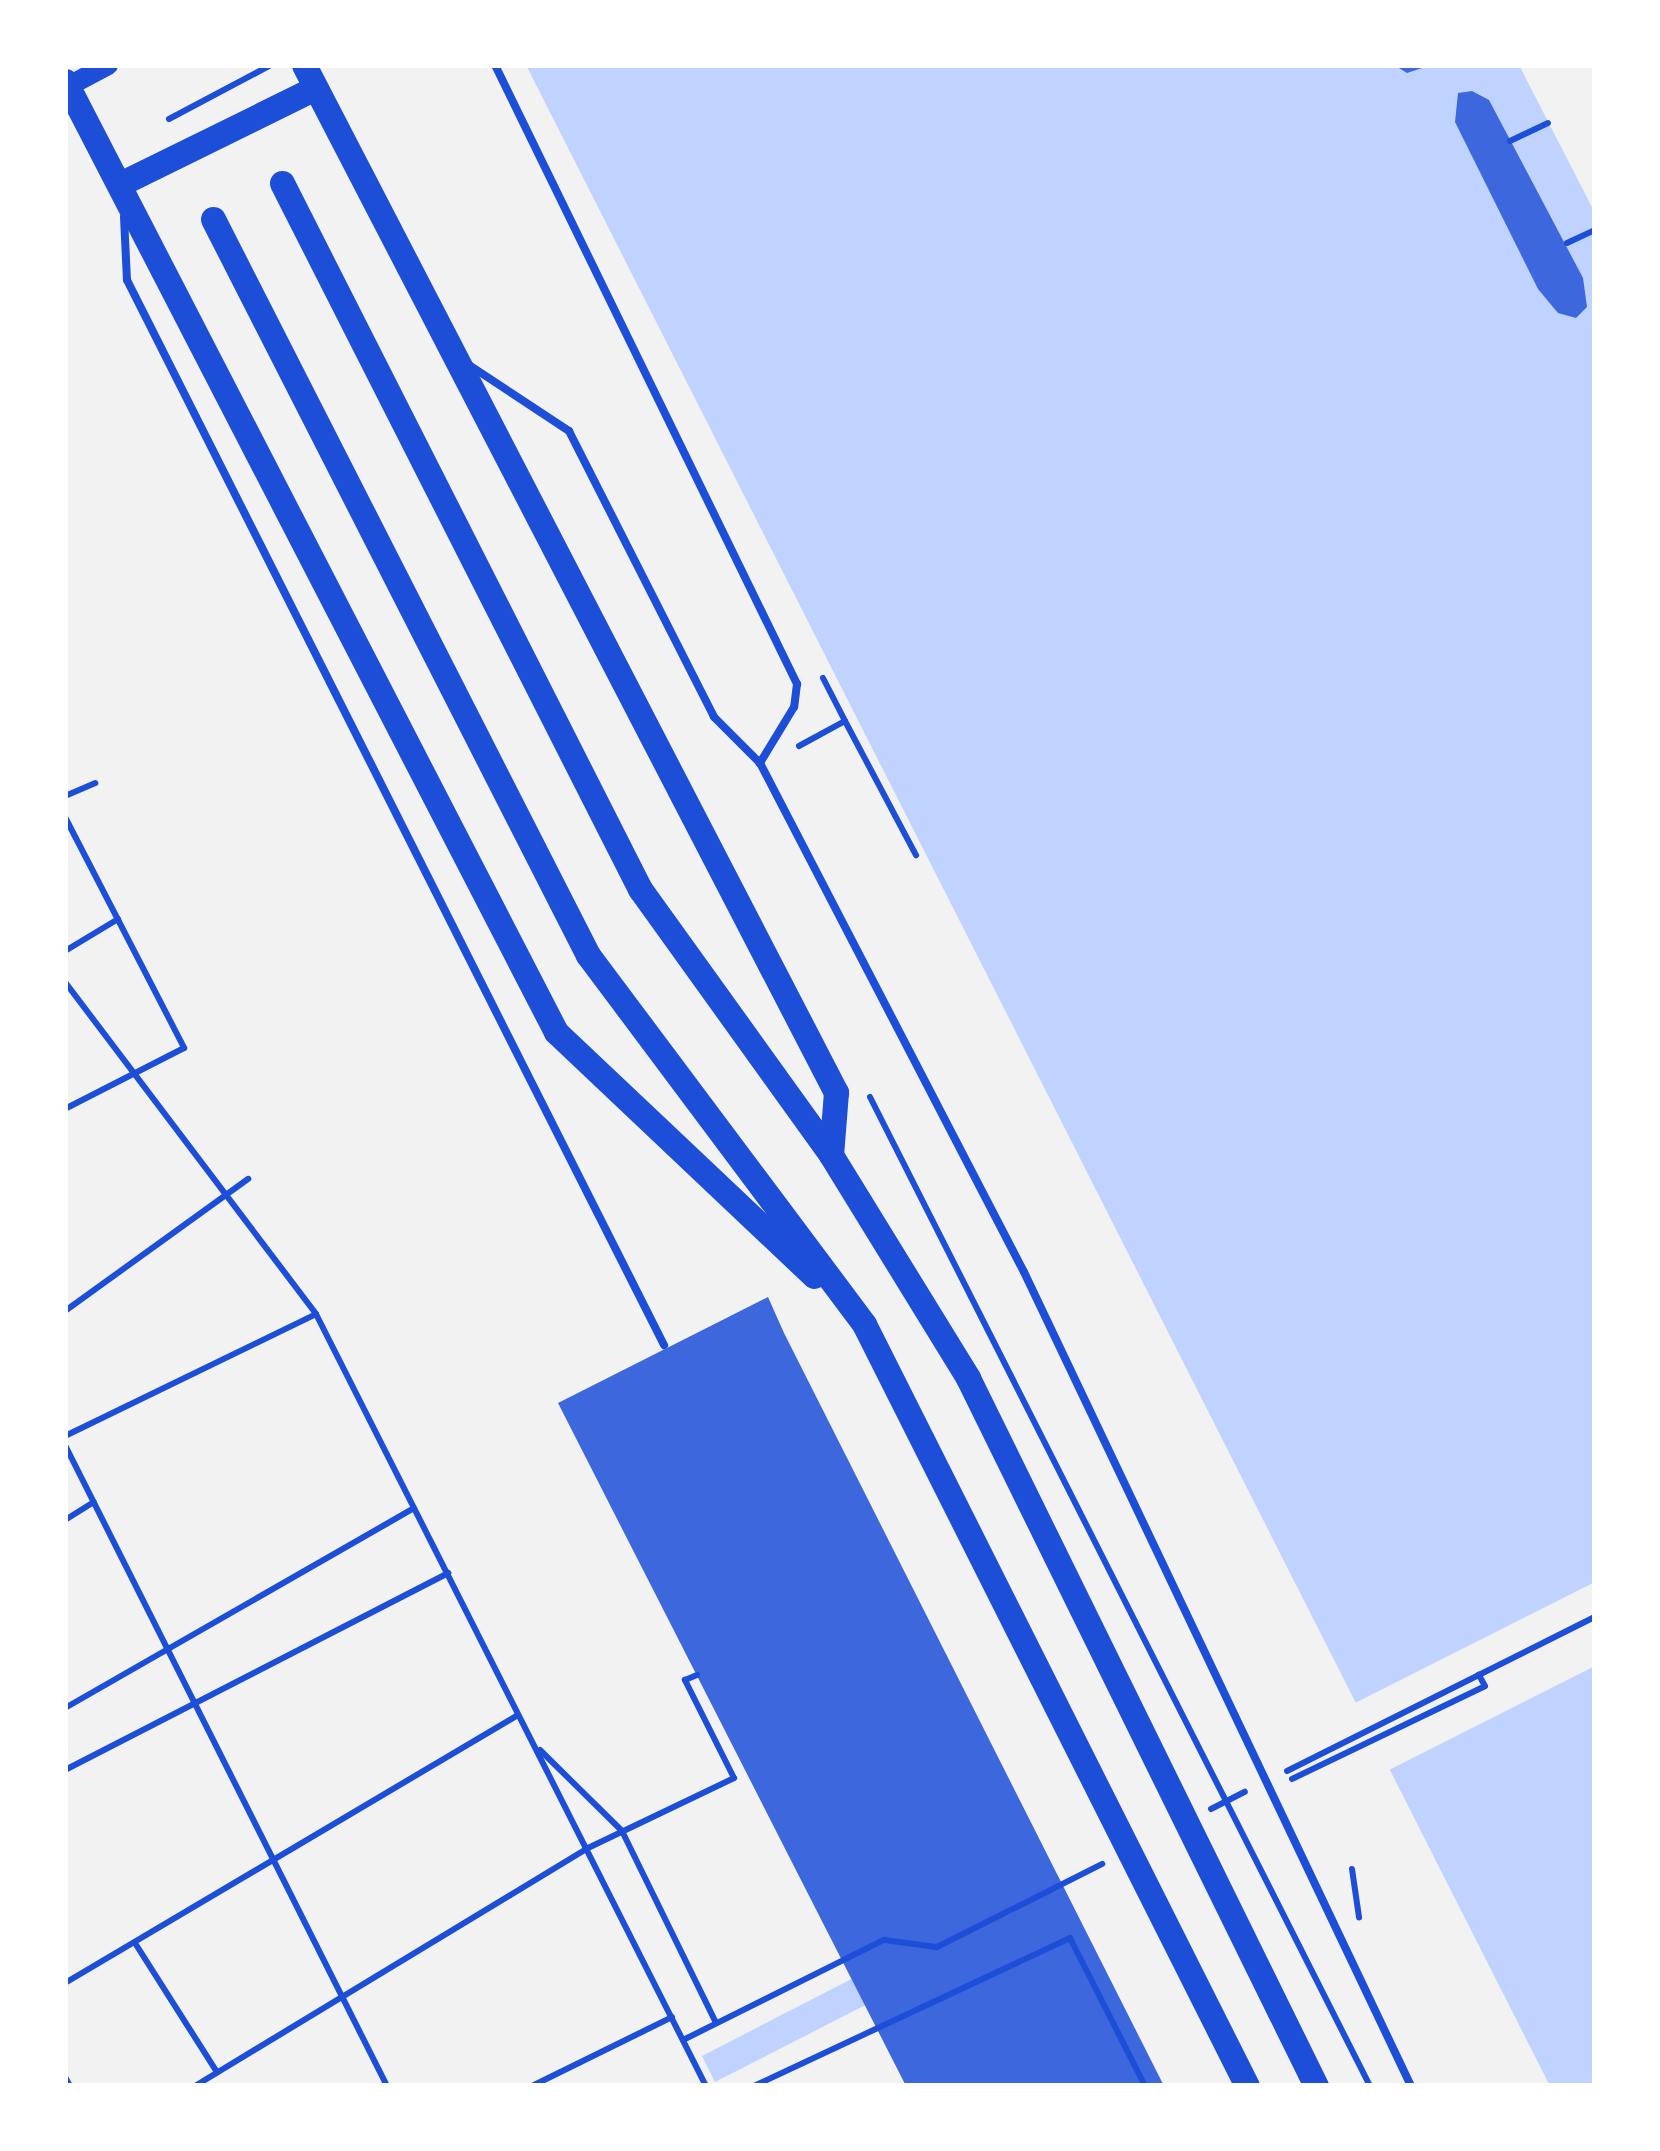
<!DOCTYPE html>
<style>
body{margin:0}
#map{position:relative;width:1660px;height:2151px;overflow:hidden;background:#f2f2f2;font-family:Ubuntu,sans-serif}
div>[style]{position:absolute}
.water>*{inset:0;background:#bfd3fe}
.pier>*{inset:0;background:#f2f2f2}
.building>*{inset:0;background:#3d67dc}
.path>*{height:6px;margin:-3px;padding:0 3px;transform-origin:3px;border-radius:3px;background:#1d4ed8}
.service>*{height:8px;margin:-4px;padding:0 4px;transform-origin:4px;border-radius:4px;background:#1d4ed8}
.secondary>*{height:20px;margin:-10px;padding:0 10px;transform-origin:10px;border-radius:10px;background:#1d4ed8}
.primary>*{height:25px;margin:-12.5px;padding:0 12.5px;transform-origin:12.5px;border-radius:12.5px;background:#1d4ed8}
span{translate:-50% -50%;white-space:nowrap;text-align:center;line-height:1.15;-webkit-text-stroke:10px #fff;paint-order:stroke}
.frame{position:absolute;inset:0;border:68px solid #fff;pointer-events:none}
</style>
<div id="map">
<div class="water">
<div style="clip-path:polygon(526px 65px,1519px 65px,1595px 213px,1595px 2086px,1550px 2086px)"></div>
<div style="clip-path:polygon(867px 1971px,881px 1997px,715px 2082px,702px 2056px)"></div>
</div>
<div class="pier">
<div style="clip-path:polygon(1595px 1582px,1595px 1666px,1387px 1771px,1353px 1704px)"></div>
</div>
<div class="building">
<div style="clip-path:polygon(1394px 65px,1431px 65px,1407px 73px)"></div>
<div style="clip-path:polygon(1472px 91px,1489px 100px,1583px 278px,1587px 307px,1576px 318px,1558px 313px,1538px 289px,1455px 122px,1458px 93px)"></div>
<div style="clip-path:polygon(768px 1297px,784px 1333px,1164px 2086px,906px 2086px,558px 1403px)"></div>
</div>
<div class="path">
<div style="left:169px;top:119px;width:115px;rotate:-27.9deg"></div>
<div style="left:1510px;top:141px;width:42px;rotate:-25.3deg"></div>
<div style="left:1567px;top:243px;width:31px;rotate:-25deg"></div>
<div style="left:823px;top:678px;width:48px;rotate:62.9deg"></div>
<div style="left:799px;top:746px;width:52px;rotate:-28.5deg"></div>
<div style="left:845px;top:721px;width:152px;rotate:62.1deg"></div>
<div style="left:65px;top:796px;width:33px;rotate:-23deg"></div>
<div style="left:65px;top:817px;width:260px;rotate:62.7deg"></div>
<div style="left:184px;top:1048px;width:134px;rotate:152.9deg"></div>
<div style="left:65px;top:951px;width:62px;rotate:-31.1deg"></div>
<div style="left:65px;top:982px;width:416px;rotate:52.9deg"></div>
<div style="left:316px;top:1314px;width:865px;rotate:63.2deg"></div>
<div style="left:870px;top:1097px;width:1108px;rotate:63.18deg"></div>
<div style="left:65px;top:1311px;width:226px;rotate:-35.8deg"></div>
<div style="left:65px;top:1436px;width:279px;rotate:-25.9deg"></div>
<div style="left:65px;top:1445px;width:717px;rotate:63.33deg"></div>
<div style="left:65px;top:1520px;width:34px;rotate:-32deg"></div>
<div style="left:65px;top:1708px;width:402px;rotate:-29.8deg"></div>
<div style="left:540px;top:1750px;width:115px;rotate:44.6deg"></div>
<div style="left:622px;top:1831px;width:214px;rotate:63.9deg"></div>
<div style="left:65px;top:1770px;width:431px;rotate:-27.2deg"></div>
<div style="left:1287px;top:1771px;width:344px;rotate:-26.6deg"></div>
<div style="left:1292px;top:1779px;width:214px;rotate:-25.7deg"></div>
<div style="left:1485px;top:1686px;width:13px;rotate:-119deg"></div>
<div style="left:1211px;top:1809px;width:38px;rotate:-27deg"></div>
<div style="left:1352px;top:1869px;width:49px;rotate:81.7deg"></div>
<div style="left:135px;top:1943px;width:153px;rotate:57.6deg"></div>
<div style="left:65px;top:1983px;width:526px;rotate:-30.61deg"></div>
<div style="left:683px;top:2040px;width:225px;rotate:-26.5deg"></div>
<div style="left:884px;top:1940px;width:53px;rotate:7.5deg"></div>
<div style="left:937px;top:1947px;width:185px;rotate:-26.7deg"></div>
<div style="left:65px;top:2077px;width:10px;rotate:61deg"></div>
<div style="left:195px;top:2086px;width:459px;rotate:-31.2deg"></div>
<div style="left:588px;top:1848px;width:162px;rotate:-25.6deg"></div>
<div style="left:734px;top:1778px;width:110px;rotate:-116.6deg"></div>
<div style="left:685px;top:1680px;width:13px;rotate:-23deg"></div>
<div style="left:532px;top:2086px;width:156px;rotate:-26.2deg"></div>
<div style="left:754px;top:2086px;width:349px;rotate:-25.1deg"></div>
<div style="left:1070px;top:1938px;width:166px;rotate:63.1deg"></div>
</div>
<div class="service">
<div style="left:495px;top:65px;width:689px;rotate:63.99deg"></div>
<div style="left:797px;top:684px;width:23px;rotate:97deg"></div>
<div style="left:794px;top:707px;width:66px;rotate:121.3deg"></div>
<div style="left:124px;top:217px;width:63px;rotate:87.3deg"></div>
<div style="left:127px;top:280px;width:1193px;rotate:63.24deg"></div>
<div style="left:469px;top:365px;width:120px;rotate:33.4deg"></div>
<div style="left:569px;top:431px;width:321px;rotate:63.1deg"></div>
<div style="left:714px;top:717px;width:65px;rotate:45deg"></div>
<div style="left:760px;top:763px;width:573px;rotate:62.59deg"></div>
<div style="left:1024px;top:1272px;width:901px;rotate:64.57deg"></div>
</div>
<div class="secondary">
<div style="left:65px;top:88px;width:49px;rotate:-28.1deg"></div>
</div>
<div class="primary">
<div style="left:304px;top:65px;width:1157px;rotate:62.62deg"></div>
<div style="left:836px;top:1092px;width:63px;rotate:94.5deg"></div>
<div style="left:65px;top:81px;width:1070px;rotate:62.69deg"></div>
<div style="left:556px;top:1032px;width:355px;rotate:43.4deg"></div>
<div style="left:122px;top:183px;width:215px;rotate:-26.2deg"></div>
<div style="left:282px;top:183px;width:792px;rotate:63.11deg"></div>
<div style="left:640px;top:889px;width:327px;rotate:54.3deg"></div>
<div style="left:831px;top:1155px;width:262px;rotate:58.4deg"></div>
<div style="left:968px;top:1378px;width:789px;rotate:63.82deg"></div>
<div style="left:213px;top:219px;width:826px;rotate:63deg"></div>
<div style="left:588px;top:955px;width:461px;rotate:53.2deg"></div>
<div style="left:864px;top:1324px;width:853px;rotate:63.31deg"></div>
</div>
<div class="frame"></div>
</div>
